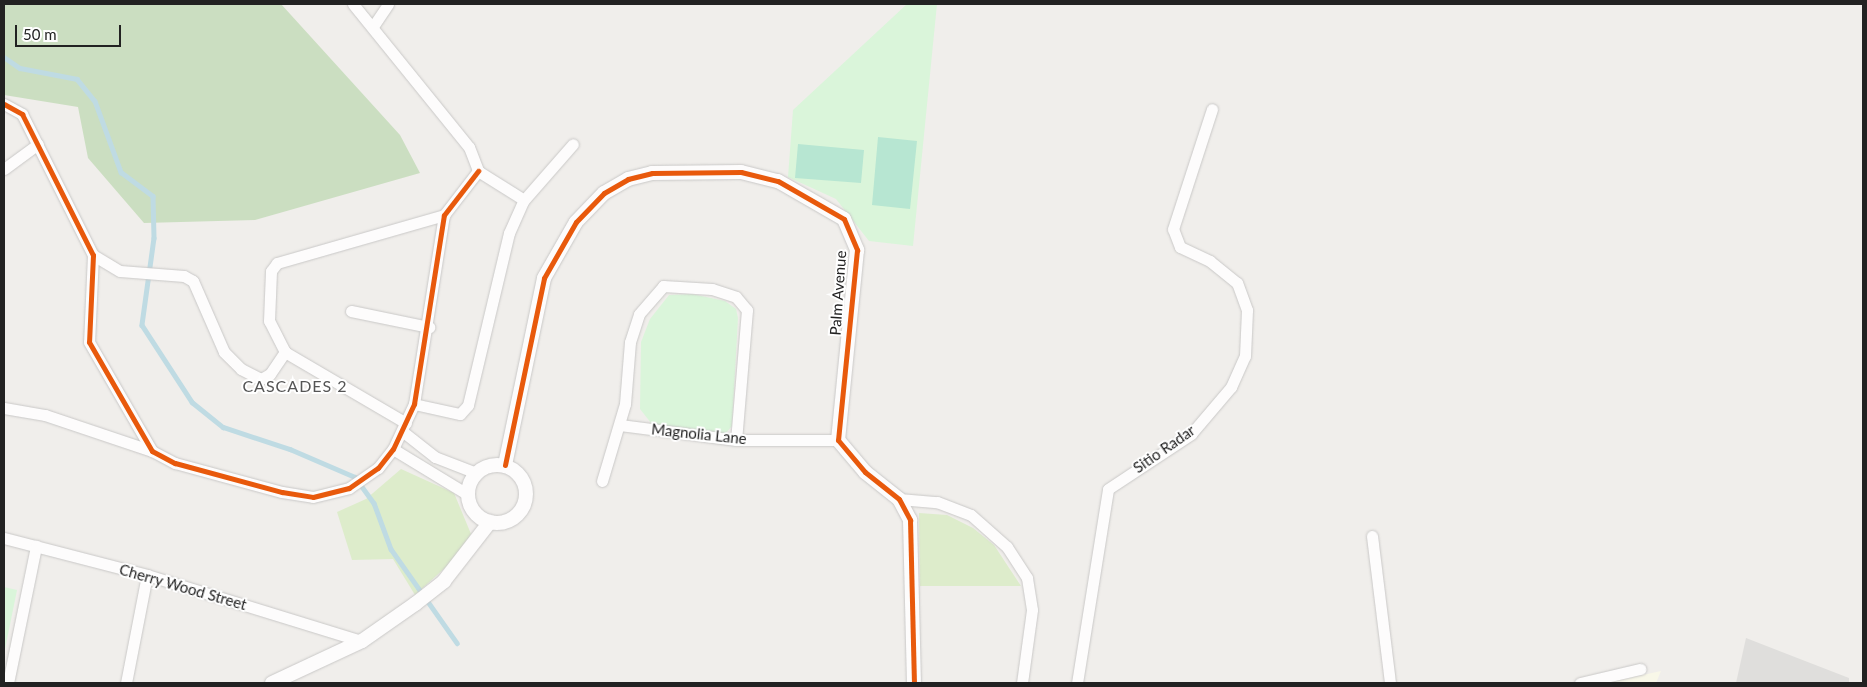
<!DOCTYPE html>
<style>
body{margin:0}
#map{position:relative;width:1867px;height:687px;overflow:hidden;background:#f0eeeb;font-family:Lato,sans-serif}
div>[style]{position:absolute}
.residential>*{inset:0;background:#dfdedc}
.education>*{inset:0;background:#f8f7e8}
.grass>*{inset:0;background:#ddeccb}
.forest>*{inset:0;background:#cbdec1}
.park>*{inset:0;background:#daf5da}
.pitch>*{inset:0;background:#b7e6d2}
.stream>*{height:4.5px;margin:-2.25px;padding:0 2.25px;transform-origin:2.25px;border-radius:2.25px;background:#bfdbe3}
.roads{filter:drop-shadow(0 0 1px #c9c8c7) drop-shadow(0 0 1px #c9c8c7)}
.minor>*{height:11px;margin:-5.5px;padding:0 5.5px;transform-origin:5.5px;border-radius:5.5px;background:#fdfcfc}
.tertiary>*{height:14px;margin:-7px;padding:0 7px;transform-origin:7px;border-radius:7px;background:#fdfcfc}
.tertiary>.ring{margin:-7px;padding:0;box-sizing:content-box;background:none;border:14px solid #fdfcfc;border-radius:50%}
.cycleway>*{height:5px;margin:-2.5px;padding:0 2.5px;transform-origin:2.5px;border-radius:2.5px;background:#e8590c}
span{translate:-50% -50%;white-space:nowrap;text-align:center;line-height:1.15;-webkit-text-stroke:4px #fff;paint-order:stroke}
.street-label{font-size:15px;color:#222}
.neighbourhood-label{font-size:16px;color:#555;letter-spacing:1px}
.frame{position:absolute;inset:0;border:5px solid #222;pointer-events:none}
.scale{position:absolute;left:15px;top:25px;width:106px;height:22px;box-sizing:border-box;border:2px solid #222;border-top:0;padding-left:6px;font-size:15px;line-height:18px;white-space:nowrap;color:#222;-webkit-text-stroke:4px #fff;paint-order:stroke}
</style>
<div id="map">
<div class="residential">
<div style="clip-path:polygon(1746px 638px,1849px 678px,1849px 683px,1736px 683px)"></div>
</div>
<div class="education">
<div style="clip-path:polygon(1661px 671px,1656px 683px,1606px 683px)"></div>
</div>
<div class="grass">
<div style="clip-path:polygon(401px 469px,454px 493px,471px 534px,456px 558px,415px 595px,393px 559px,352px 560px,337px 512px,366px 499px)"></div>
<div style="clip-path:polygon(919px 513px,947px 515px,973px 528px,994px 545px,1021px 586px,920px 586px)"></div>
</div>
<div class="forest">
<div style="clip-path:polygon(4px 4px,281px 4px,400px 135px,420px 173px,255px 220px,144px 223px,88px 158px,78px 107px,4px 95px)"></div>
</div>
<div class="park">
<div style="clip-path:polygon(907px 4px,937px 4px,913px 246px,869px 241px,836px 199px,788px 177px,793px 110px)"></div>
<div style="clip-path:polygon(692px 294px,725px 301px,736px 309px,738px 318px,732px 426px,725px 434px,655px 428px,640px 409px,641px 342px,650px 319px,669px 295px)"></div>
<div style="clip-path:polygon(4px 587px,17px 590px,4px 654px)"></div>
</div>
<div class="pitch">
<div style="clip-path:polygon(878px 137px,917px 141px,910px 209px,872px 205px)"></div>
<div style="clip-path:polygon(798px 144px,864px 150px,861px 183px,795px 178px)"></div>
</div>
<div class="stream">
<div style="left:4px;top:57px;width:19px;rotate:35deg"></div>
<div style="left:20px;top:68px;width:58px;rotate:10.9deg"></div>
<div style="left:77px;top:79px;width:28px;rotate:51deg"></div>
<div style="left:95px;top:101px;width:76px;rotate:69.9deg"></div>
<div style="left:121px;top:172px;width:40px;rotate:37deg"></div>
<div style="left:153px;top:196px;width:42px;rotate:88.6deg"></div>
<div style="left:154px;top:238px;width:88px;rotate:97.9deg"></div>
<div style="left:142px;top:325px;width:92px;rotate:57deg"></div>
<div style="left:192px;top:402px;width:40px;rotate:39deg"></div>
<div style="left:223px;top:427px;width:71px;rotate:18.2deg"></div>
<div style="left:290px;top:449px;width:71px;rotate:23.3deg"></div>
<div style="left:355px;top:477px;width:32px;rotate:54deg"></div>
<div style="left:374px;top:503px;width:49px;rotate:69.7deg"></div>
<div style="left:391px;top:549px;width:115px;rotate:54.9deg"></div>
</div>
<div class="roads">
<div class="minor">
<div style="left:353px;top:4px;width:184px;rotate:51deg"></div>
<div style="left:469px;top:147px;width:26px;rotate:69deg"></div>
<div style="left:478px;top:171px;width:54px;rotate:32.2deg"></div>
<div style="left:374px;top:25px;width:25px;rotate:-56deg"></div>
<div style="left:4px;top:104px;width:21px;rotate:29deg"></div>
<div style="left:22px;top:114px;width:158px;rotate:63.3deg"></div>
<div style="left:93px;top:255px;width:87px;rotate:92.6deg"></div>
<div style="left:89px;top:342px;width:126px;rotate:60deg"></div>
<div style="left:152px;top:451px;width:26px;rotate:28deg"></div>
<div style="left:175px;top:463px;width:111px;rotate:15.2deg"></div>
<div style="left:282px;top:492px;width:31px;rotate:9deg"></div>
<div style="left:313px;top:497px;width:37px;rotate:-14deg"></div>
<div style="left:349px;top:488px;width:35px;rotate:-35deg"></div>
<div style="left:378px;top:468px;width:24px;rotate:-52deg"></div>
<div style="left:393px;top:449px;width:50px;rotate:-65deg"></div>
<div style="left:414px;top:404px;width:191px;rotate:-81deg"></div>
<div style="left:444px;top:215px;width:56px;rotate:-52.3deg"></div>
<div style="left:4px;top:169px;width:42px;rotate:-36.3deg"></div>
<div style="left:93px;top:255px;width:31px;rotate:31deg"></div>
<div style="left:120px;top:271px;width:64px;rotate:4.5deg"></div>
<div style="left:184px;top:276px;width:10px;rotate:29deg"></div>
<div style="left:193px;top:281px;width:77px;rotate:66.4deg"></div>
<div style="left:224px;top:352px;width:24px;rotate:45deg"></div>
<div style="left:241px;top:369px;width:22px;rotate:27deg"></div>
<div style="left:261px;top:379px;width:10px;rotate:-29deg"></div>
<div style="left:270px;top:374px;width:27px;rotate:-56deg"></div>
<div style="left:351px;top:311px;width:80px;rotate:11.6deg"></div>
<div style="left:414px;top:404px;width:47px;rotate:12.3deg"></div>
<div style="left:460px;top:414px;width:12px;rotate:-48deg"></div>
<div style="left:468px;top:405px;width:177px;rotate:-76.6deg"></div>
<div style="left:509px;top:233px;width:36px;rotate:-66deg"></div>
<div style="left:524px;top:200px;width:74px;rotate:-48.8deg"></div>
<div style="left:4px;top:408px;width:42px;rotate:9.7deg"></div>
<div style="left:45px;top:415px;width:113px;rotate:18.6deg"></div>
<div style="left:406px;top:423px;width:140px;rotate:-149.6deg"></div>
<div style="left:285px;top:352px;width:35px;rotate:-117deg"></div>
<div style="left:269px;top:321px;width:50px;rotate:-87.7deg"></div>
<div style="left:271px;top:271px;width:10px;rotate:-53deg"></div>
<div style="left:277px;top:263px;width:174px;rotate:-16deg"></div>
<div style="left:620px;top:425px;width:117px;rotate:7.4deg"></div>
<div style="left:736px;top:440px;width:102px"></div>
<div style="left:402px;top:431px;width:42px;rotate:38.2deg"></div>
<div style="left:435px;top:457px;width:44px;rotate:21.3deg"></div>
<div style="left:393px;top:449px;width:87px;rotate:31.3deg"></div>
<div style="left:602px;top:481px;width:80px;rotate:-73.4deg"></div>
<div style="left:625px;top:404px;width:62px;rotate:-85.4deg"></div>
<div style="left:630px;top:342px;width:29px;rotate:-72deg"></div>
<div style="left:639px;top:314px;width:37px;rotate:-49deg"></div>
<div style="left:663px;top:286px;width:49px;rotate:3.5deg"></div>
<div style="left:712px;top:289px;width:25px;rotate:18deg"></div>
<div style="left:736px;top:297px;width:17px;rotate:50deg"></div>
<div style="left:747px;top:310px;width:130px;rotate:94.8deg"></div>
<div style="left:899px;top:499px;width:38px;rotate:5deg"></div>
<div style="left:937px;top:502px;width:36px;rotate:21deg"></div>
<div style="left:971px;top:515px;width:48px;rotate:41.6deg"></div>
<div style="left:1007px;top:547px;width:37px;rotate:57deg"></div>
<div style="left:1027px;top:578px;width:32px;rotate:81deg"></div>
<div style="left:1032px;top:610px;width:74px;rotate:97.8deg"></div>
<div style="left:1372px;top:536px;width:148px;rotate:83deg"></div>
<div style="left:4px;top:538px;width:148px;rotate:14.5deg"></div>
<div style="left:147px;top:575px;width:225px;rotate:17.1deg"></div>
<div style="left:8px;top:683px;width:140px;rotate:-78.4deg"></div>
<div style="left:126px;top:683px;width:110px;rotate:-79deg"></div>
<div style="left:1077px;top:683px;width:196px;rotate:-80.9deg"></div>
<div style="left:1108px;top:489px;width:100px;rotate:-33.5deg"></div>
<div style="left:1191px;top:434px;width:62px;rotate:-49.6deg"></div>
<div style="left:1231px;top:387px;width:34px;rotate:-66deg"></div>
<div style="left:1245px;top:356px;width:46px;rotate:-87.5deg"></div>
<div style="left:1247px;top:310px;width:29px;rotate:-110deg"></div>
<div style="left:1237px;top:283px;width:35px;rotate:-141deg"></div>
<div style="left:1210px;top:261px;width:33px;rotate:-155deg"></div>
<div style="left:1180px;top:247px;width:19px;rotate:-111deg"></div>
<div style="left:1173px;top:229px;width:126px;rotate:-72deg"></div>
<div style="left:1580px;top:683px;width:62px;rotate:-13.1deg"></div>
</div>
<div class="tertiary">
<div class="ring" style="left:468px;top:465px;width:44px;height:44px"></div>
<div style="left:505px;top:465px;width:191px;rotate:-78.2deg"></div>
<div style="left:544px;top:278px;width:64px;rotate:-60.3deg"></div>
<div style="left:576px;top:222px;width:40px;rotate:-46deg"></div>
<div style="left:604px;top:193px;width:28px;rotate:-30deg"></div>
<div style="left:628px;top:179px;width:25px;rotate:-14deg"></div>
<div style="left:652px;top:173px;width:89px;rotate:-0.6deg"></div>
<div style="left:741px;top:172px;width:38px;rotate:14deg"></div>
<div style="left:778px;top:181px;width:76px;rotate:29.9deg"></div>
<div style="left:844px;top:219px;width:34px;rotate:67deg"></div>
<div style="left:857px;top:250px;width:191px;rotate:95.7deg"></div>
<div style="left:838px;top:440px;width:42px;rotate:49.8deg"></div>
<div style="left:865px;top:472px;width:43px;rotate:38.5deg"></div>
<div style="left:899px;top:499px;width:24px;rotate:62deg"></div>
<div style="left:910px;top:520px;width:163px;rotate:88.6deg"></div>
<div style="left:272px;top:683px;width:99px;rotate:-25deg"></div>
<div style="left:362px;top:641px;width:65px;rotate:-34.9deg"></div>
<div style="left:415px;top:604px;width:37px;rotate:-38deg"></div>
<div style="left:444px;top:581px;width:75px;rotate:-52.1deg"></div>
</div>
</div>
<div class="cycleway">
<div style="left:4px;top:104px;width:21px;rotate:29deg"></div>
<div style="left:22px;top:114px;width:158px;rotate:63.3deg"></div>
<div style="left:93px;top:255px;width:87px;rotate:92.6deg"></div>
<div style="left:89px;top:342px;width:126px;rotate:60deg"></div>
<div style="left:152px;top:451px;width:26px;rotate:28deg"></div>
<div style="left:175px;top:463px;width:111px;rotate:15.2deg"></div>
<div style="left:282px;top:492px;width:31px;rotate:9deg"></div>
<div style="left:313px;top:497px;width:37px;rotate:-14deg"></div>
<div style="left:349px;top:488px;width:35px;rotate:-35deg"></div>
<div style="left:378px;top:468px;width:24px;rotate:-52deg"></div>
<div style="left:393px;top:449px;width:50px;rotate:-65deg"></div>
<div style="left:414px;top:404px;width:191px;rotate:-81deg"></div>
<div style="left:444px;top:215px;width:56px;rotate:-52.3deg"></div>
<div style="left:505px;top:465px;width:191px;rotate:-78.2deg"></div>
<div style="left:544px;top:278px;width:64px;rotate:-60.3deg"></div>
<div style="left:576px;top:222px;width:40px;rotate:-46deg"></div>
<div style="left:604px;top:193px;width:28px;rotate:-30deg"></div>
<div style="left:628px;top:179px;width:25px;rotate:-14deg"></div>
<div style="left:652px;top:173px;width:89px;rotate:-0.6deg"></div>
<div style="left:741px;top:172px;width:38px;rotate:14deg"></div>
<div style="left:778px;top:181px;width:76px;rotate:29.9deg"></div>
<div style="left:844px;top:219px;width:34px;rotate:67deg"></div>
<div style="left:857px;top:250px;width:191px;rotate:95.7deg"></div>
<div style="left:838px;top:440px;width:42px;rotate:49.8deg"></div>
<div style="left:865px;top:472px;width:43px;rotate:38.5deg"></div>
<div style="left:899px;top:499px;width:24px;rotate:62deg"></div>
<div style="left:910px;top:520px;width:163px;rotate:88.6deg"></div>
</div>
<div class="street-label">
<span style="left:838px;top:293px;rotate:-86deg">Palm Avenue</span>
<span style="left:699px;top:434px;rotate:6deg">Magnolia Lane</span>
<span style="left:1164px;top:449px;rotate:-35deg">Sitio Radar</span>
<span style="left:183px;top:587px;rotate:16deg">Cherry Wood Street</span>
</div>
<div class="neighbourhood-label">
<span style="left:295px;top:386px">CASCADES 2</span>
</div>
<div class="frame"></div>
<div class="scale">50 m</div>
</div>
